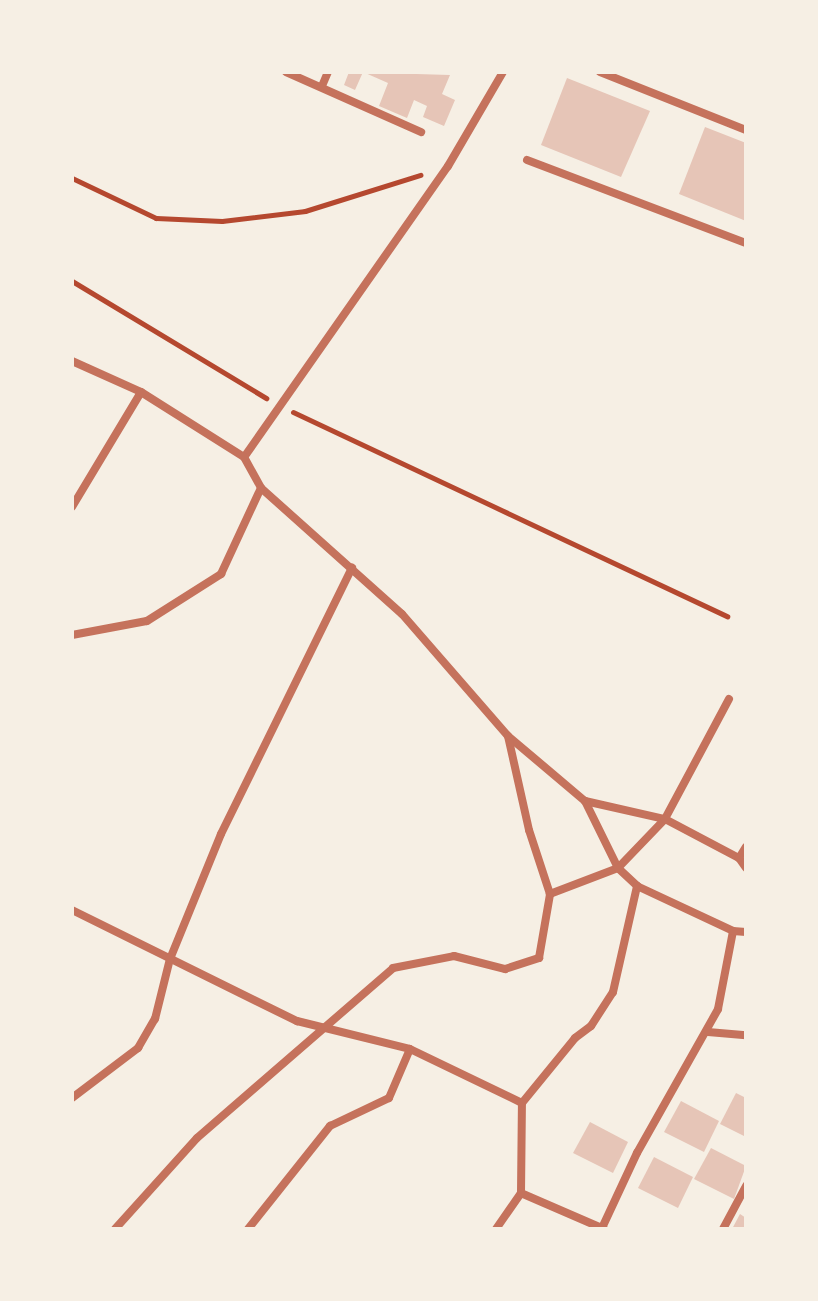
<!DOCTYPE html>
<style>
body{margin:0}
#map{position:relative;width:818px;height:1301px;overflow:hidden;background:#f6efe4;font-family:"Nunito Sans",sans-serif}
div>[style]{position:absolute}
.building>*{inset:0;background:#e6c5b7}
.path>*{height:5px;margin:-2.5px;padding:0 2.5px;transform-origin:2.5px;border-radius:2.5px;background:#b5482f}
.minor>*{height:8px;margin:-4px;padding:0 4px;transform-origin:4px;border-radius:4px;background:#c5725c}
span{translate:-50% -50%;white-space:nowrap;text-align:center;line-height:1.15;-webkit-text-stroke:8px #f6efe4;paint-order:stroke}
.frame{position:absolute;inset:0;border:74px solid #f6efe4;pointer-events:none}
</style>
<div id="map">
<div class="building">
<div style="clip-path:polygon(349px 72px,450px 75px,442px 94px,455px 100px,444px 126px,423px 117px,427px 106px,414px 100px,407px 118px,379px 106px,388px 83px,363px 72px,355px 90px,344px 85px)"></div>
<div style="clip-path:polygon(567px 78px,650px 111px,621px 177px,541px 145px)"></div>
<div style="clip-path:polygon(705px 127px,746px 143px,746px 221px,679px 194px)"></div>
<div style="clip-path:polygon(736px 1093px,746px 1098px,746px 1137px,720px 1124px)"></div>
<div style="clip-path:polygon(681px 1101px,719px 1121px,704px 1152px,664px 1132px)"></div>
<div style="clip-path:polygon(590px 1122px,628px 1142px,613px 1173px,573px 1153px)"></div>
<div style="clip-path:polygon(711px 1148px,746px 1166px,734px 1199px,694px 1179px)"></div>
<div style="clip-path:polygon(654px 1157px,693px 1177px,678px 1208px,638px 1188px)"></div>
<div style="clip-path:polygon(740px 1214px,746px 1218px,746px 1229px,732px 1229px)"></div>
</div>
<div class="path">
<div style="left:72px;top:178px;width:93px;rotate:25.5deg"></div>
<div style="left:156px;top:218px;width:66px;rotate:2.6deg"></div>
<div style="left:222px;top:221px;width:84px;rotate:-6.9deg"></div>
<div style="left:305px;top:211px;width:121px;rotate:-17.4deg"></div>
<div style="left:72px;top:281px;width:227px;rotate:31.1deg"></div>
<div style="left:293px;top:412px;width:480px;rotate:25.2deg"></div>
</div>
<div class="minor">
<div style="left:286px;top:72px;width:148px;rotate:24deg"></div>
<div style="left:503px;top:72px;width:109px;rotate:120.3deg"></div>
<div style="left:448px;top:166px;width:355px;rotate:125deg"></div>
<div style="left:244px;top:457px;width:35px;rotate:61deg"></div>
<div style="left:261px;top:488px;width:189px;rotate:41.8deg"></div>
<div style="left:402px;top:614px;width:162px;rotate:49deg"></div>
<div style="left:508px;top:736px;width:101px;rotate:40.2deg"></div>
<div style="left:585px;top:801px;width:82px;rotate:12.7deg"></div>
<div style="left:665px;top:819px;width:68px;rotate:133.8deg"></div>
<div style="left:618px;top:868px;width:73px;rotate:159.1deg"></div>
<div style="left:600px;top:72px;width:157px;rotate:21.7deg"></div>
<div style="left:322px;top:86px;width:15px;rotate:-67deg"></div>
<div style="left:527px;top:160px;width:234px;rotate:20.8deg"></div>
<div style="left:72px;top:361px;width:76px;rotate:24.2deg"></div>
<div style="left:72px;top:507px;width:134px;rotate:-59deg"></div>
<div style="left:141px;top:392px;width:122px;rotate:32.3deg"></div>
<div style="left:72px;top:635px;width:76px;rotate:-10.6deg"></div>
<div style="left:147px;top:621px;width:88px;rotate:-32.4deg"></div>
<div style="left:221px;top:574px;width:95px;rotate:-65.1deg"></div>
<div style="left:729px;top:699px;width:136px;rotate:118.1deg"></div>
<div style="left:665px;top:819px;width:84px;rotate:27.8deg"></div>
<div style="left:739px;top:858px;width:12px;rotate:55deg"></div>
<div style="left:585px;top:801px;width:75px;rotate:63.8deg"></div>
<div style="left:618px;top:868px;width:26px;rotate:43deg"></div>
<div style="left:637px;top:886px;width:106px;rotate:25.1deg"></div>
<div style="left:739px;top:858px;width:13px;rotate:-58deg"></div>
<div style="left:72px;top:910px;width:251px;rotate:26.3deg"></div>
<div style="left:297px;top:1021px;width:116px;rotate:13.9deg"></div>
<div style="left:410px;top:1049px;width:124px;rotate:25.7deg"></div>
<div style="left:708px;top:1032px;width:38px;rotate:5deg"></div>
<div style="left:72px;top:1098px;width:83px;rotate:-37.1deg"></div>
<div style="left:138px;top:1048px;width:34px;rotate:-60deg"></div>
<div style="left:155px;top:1019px;width:62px;rotate:-76deg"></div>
<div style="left:170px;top:959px;width:135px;rotate:-67.8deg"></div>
<div style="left:221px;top:834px;width:297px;rotate:-63.8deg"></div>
<div style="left:602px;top:1228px;width:83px;rotate:-65deg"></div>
<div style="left:637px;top:1153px;width:165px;rotate:-60.6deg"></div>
<div style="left:718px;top:1009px;width:79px;rotate:-79.1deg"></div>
<div style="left:733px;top:931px;width:13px;rotate:4deg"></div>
<div style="left:115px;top:1229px;width:122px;rotate:-48deg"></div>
<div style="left:197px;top:1138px;width:259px;rotate:-40.9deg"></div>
<div style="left:393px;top:968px;width:62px;rotate:-11.1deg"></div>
<div style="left:454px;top:956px;width:53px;rotate:14.3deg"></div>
<div style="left:505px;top:969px;width:36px;rotate:-18deg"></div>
<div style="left:539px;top:958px;width:65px;rotate:-80.2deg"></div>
<div style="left:550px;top:894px;width:67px;rotate:-108.2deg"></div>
<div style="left:529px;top:830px;width:96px;rotate:-102.6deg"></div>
<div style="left:248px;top:1229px;width:132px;rotate:-51.5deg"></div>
<div style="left:330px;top:1126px;width:65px;rotate:-25.4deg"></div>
<div style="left:389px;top:1098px;width:53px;rotate:-66.8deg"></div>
<div style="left:496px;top:1229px;width:44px;rotate:-55.2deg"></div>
<div style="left:604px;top:1229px;width:90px;rotate:-156.6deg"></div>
<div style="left:521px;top:1193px;width:90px;rotate:-89.4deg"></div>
<div style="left:522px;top:1103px;width:84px;rotate:-50.8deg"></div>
<div style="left:575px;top:1038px;width:20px;rotate:-37deg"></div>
<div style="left:591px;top:1026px;width:40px;rotate:-57.1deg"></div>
<div style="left:613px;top:992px;width:109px;rotate:-77.2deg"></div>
<div style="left:723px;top:1229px;width:49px;rotate:-61.9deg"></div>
</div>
<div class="frame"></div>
</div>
